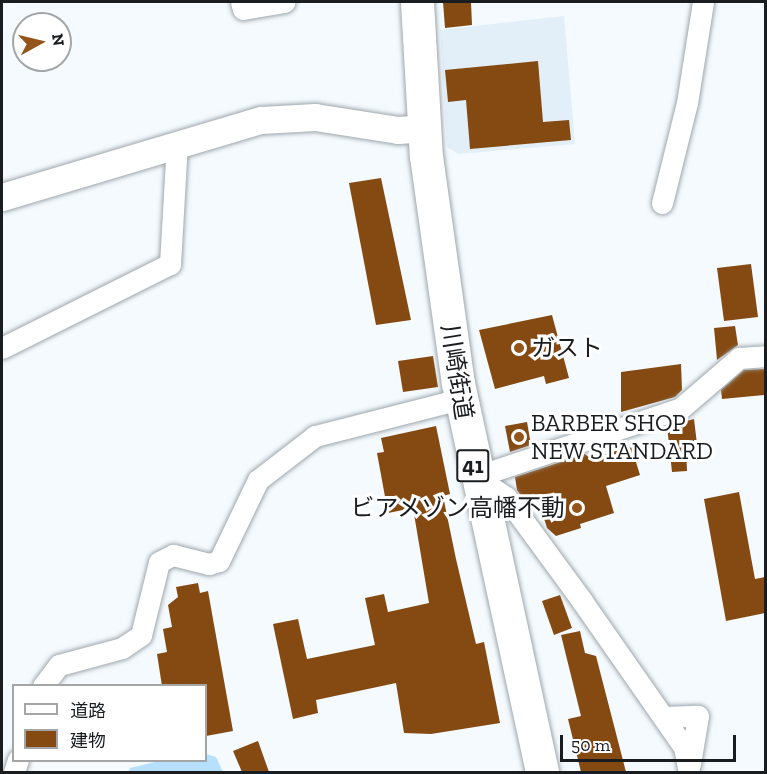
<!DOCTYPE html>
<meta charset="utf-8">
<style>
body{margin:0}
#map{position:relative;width:767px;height:774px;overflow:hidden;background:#f4fafe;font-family:"Zilla Slab","Noto Sans JP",serif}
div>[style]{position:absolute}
.built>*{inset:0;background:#e2eff8}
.green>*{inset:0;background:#b7e0fe}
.building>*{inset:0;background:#854a12}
.roads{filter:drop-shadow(0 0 2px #9ea7ad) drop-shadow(0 0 2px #9ea7ad)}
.minor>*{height:21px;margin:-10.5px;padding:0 10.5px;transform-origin:10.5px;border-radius:10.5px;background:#fff}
.tertiary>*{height:27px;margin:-13.5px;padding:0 13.5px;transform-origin:13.5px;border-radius:13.5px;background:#fff}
.primary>*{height:33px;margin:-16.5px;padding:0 16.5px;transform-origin:16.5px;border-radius:16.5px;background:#fff}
.dots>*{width:16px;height:16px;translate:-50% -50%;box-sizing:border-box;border:3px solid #fff;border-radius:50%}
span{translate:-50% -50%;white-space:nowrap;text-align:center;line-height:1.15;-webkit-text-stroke:6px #fff;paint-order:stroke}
.shield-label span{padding:2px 4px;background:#fff;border:2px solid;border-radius:4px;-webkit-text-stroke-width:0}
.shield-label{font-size:22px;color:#1a1d20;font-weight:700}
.poi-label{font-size:24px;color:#1a1d20}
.left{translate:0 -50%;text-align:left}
.right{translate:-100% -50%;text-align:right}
.street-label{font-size:24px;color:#1a1d20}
.frame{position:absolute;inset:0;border:3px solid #1a1d20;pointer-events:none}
.legend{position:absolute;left:12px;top:684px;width:195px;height:78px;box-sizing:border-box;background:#fff;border:2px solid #a3a5a6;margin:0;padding:8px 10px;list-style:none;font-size:18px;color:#1a1d20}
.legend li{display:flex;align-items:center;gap:12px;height:30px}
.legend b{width:30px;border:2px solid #a3a5a6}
.north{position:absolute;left:12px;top:12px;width:60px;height:60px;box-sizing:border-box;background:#fff;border:2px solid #a3a5a6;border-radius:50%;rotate:82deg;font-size:16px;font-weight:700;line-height:24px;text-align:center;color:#1a1d20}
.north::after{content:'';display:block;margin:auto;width:21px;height:27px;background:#93551c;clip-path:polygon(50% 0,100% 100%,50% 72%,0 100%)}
.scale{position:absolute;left:560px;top:735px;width:176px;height:27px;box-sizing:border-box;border:3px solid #1a1d20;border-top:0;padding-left:8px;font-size:18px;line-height:21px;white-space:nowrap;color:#1a1d20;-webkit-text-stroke:4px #fff;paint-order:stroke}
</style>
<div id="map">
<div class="built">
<div style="clip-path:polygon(564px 16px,575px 144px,458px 154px,447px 147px,440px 30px)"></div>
</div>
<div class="green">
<div style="clip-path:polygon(206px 754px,216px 757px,223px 772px,129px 772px,130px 768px,159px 761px,206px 760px)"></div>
</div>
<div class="building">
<div style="clip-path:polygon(443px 2px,471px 2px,472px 25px,445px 28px)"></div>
<div style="clip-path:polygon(538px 61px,543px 122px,569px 120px,571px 140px,470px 149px,466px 100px,448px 102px,445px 70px)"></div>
<div style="clip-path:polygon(381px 178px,411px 320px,376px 325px,349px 183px)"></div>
<div style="clip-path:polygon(751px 264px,758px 317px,724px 321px,717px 268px)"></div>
<div style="clip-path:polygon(552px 315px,569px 378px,546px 384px,544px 376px,495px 389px,479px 330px)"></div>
<div style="clip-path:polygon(735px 326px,738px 345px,717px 360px,714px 328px)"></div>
<div style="clip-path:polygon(433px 356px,438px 387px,403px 392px,398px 361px)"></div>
<div style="clip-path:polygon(681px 364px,682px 390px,675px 397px,621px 412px,621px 372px)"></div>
<div style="clip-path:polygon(765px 369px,765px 395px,722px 399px,721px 390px,744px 370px)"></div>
<div style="clip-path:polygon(694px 419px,697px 444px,686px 447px,687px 471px,672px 472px,667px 426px)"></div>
<div style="clip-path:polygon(527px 422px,531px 445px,510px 452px,505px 426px)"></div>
<div style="clip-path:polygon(436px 426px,450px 494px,443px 496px,456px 559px,476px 644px,484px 642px,500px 723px,431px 734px,404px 733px,396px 683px,316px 700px,318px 713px,293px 719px,273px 624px,298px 619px,307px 659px,375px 645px,365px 598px,384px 594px,388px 612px,429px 603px,413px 508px,388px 513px,377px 453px,384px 452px,381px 438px)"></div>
<div style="clip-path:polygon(631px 446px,640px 475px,606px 486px,614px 513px,580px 524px,581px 528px,556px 536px,547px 528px,538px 499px,526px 503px,517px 490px,515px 477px,585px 454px,591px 459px)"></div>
<div style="clip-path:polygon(739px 492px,755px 579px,765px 577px,765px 613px,726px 621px,704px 499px)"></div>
<div style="clip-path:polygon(198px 583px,200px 593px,208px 591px,233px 731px,206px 736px,206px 686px,162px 686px,157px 654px,167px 652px,163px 629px,172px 627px,168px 605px,178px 597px,176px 587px)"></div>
<div style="clip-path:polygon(560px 595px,572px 628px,554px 635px,542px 601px)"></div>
<div style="clip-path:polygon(580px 631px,585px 653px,596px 656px,626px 772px,581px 772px,568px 719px,581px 716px,561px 635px)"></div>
<div style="clip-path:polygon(258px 741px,269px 772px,242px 772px,233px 751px)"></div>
</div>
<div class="roads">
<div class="minor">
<div style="left:241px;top:2px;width:7px;rotate:74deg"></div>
<div style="left:243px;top:9px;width:42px;rotate:-9.7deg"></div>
<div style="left:662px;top:203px;width:103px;rotate:-76deg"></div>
<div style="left:687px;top:103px;width:102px;rotate:-81deg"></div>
<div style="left:2px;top:348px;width:188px;rotate:-26.6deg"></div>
<div style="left:170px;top:264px;width:121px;rotate:-86.7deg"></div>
<div style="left:475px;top:477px;width:217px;rotate:-18.5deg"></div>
<div style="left:681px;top:408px;width:77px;rotate:-40.8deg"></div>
<div style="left:739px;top:358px;width:27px;rotate:-4deg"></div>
<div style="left:476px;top:477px;width:36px;rotate:34deg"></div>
<div style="left:506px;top:497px;width:129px;rotate:53.8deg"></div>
<div style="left:582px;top:601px;width:178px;rotate:55.1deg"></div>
<div style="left:684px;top:747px;width:25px;rotate:79deg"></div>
<div style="left:43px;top:686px;width:26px;rotate:-53deg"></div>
<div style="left:59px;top:665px;width:65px;rotate:-15.1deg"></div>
<div style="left:122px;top:648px;width:23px;rotate:-34deg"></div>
<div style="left:141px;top:635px;width:75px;rotate:-76.1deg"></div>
<div style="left:159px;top:562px;width:16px;rotate:-27deg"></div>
<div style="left:173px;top:555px;width:37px;rotate:14deg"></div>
<div style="left:209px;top:564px;width:10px;rotate:-17deg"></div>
<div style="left:219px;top:561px;width:90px;rotate:-64.3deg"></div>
<div style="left:258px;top:480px;width:72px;rotate:-37.7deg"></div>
<div style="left:315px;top:436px;width:150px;rotate:-14.3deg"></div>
<div style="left:663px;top:717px;width:35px;rotate:-2deg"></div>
<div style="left:698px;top:716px;width:49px;rotate:99.5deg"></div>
<div style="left:14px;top:772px;width:13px;rotate:-72deg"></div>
</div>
<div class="tertiary">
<div style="left:2px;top:197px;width:270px;rotate:-16.6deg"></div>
<div style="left:261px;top:120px;width:54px;rotate:-3.2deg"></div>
<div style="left:315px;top:117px;width:84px;rotate:8.9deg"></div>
<div style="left:398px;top:130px;width:26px;rotate:-4deg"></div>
</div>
<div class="primary">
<div style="left:417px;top:2px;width:154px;rotate:86.7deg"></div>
<div style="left:426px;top:156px;width:229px;rotate:82deg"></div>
<div style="left:458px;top:383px;width:398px;rotate:77.8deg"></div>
</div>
</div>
<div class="dots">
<div style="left:519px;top:348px;background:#93551c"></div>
<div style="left:519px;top:437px;background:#93551c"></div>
<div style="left:577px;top:508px;background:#93551c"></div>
</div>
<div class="shield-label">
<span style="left:473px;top:466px">41</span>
</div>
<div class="poi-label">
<span class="left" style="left:531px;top:348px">ガスト</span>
<span class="left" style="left:531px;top:437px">BARBER SHOP<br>NEW STANDARD</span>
<span class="right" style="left:565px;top:508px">ビアメゾン高幡不動</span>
</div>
<div class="street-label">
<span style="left:457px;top:372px;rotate:81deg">川崎街道</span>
</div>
<div class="frame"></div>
<ul class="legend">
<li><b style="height:8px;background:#fff"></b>道路</li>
<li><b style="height:16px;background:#854a12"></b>建物</li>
</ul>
<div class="north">N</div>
<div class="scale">50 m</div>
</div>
